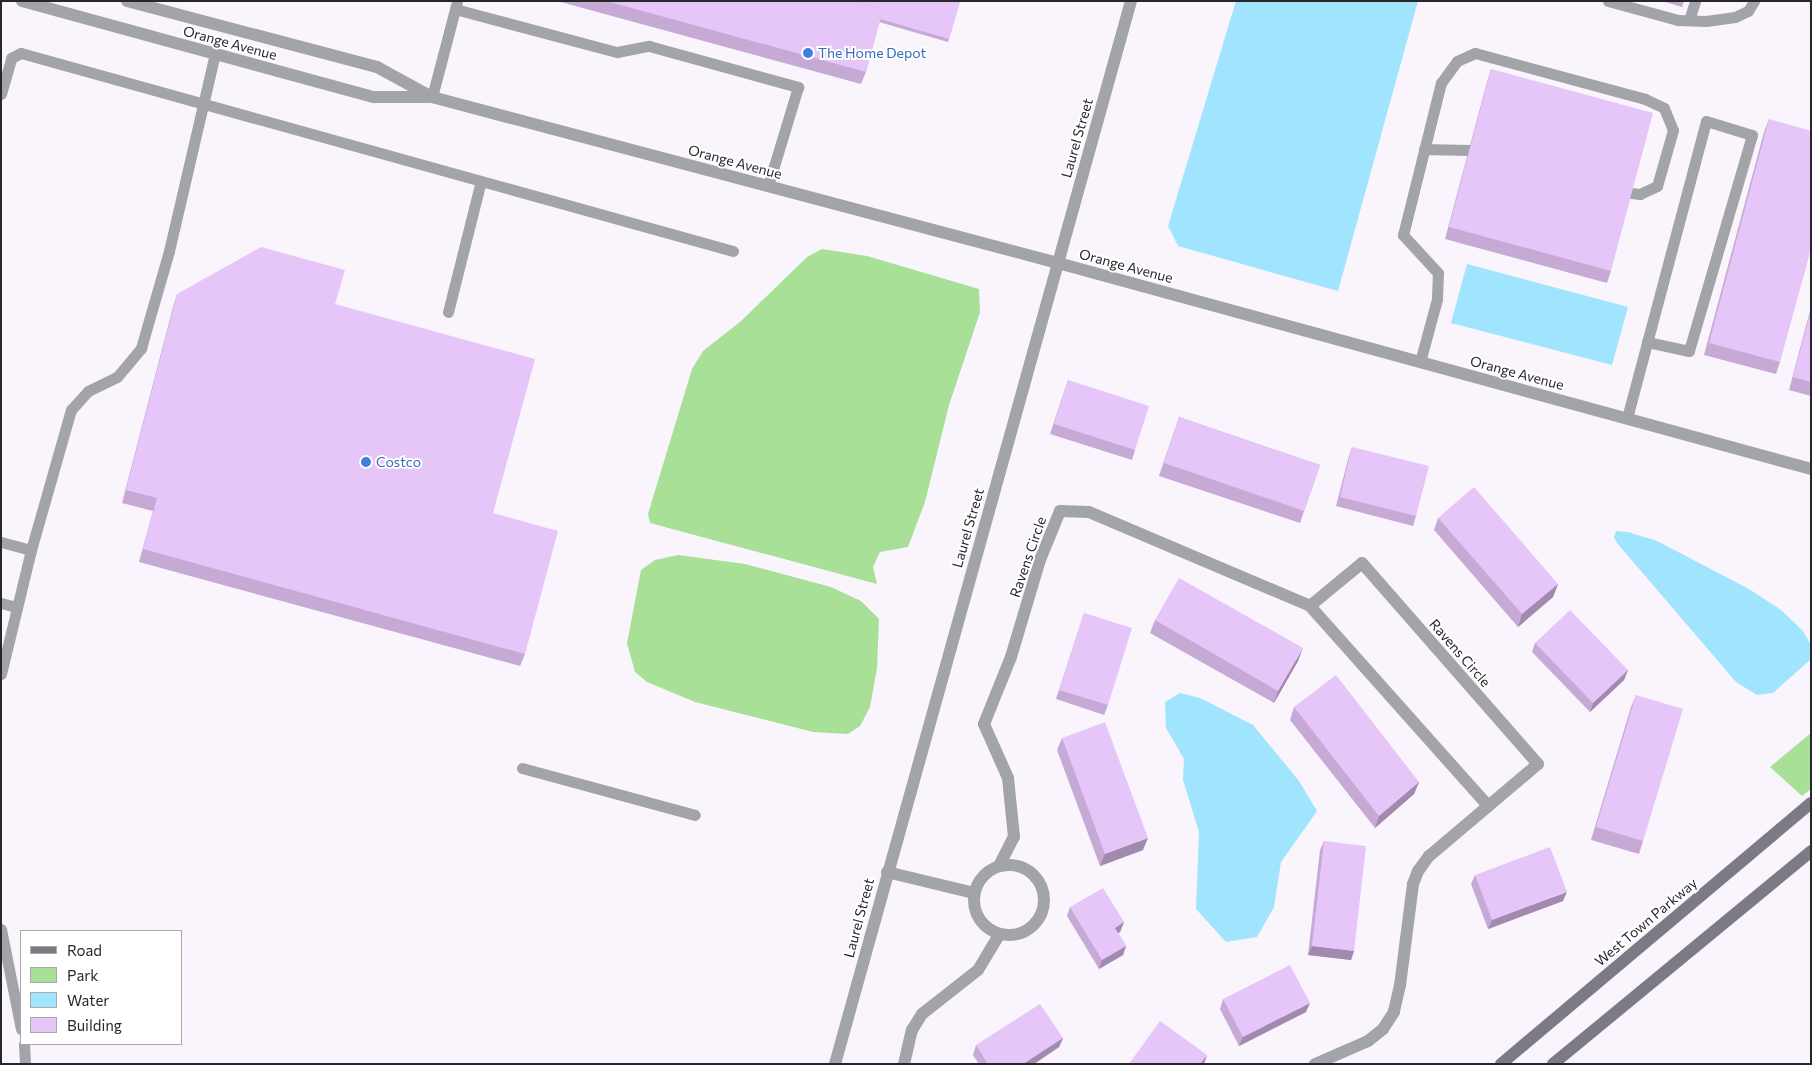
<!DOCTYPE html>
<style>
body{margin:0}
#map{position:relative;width:1812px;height:1065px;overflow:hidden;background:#faf4fd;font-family:Commissioner,sans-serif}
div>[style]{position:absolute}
.green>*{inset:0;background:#a8e097}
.water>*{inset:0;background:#a0e4fe}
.service>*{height:11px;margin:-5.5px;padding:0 5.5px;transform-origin:5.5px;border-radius:5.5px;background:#a3a3aa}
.minor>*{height:12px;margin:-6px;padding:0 6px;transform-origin:6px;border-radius:6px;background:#a3a3aa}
.minor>.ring{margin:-6px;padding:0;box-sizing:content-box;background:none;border:12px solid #a3a3aa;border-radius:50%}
.tertiary>*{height:12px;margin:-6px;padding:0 6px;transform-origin:6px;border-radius:6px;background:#a3a3aa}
.secondary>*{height:12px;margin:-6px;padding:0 6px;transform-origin:6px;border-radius:6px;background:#7c7b85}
.wall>*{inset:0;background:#c6a9d5}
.shaded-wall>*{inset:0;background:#a18aae}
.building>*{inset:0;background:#e6c5f8}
.dots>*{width:14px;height:14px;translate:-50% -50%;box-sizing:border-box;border:2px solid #fff;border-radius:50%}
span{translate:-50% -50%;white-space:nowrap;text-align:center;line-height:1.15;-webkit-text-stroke:4px #fff;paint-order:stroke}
.street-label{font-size:14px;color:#29262b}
.shop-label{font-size:14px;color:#366cbe}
.left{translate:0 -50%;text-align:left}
.frame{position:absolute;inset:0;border:2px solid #29262b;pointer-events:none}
.legend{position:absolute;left:20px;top:930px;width:162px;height:115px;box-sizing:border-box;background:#fff;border:1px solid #a9a8aa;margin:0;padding:6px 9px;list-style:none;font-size:15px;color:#29262b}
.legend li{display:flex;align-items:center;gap:10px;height:25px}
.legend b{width:25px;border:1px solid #a9a8aa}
</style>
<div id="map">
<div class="green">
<div style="clip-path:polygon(822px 249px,867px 256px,979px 289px,980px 312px,949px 405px,925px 502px,908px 547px,880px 552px,873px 567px,877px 584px,650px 523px,648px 514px,692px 369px,703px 351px,740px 322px,807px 257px)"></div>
<div style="clip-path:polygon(678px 555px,745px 564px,831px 587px,861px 601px,879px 619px,877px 668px,870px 707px,860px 726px,848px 734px,813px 732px,695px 702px,647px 682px,635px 672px,627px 643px,641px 570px,655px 560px)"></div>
<div style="clip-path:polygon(1811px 733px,1811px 789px,1802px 796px,1770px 767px)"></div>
</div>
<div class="water">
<div style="clip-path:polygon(1236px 1px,1418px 1px,1338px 291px,1178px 246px,1168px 226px)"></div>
<div style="clip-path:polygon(1467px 264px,1628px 307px,1612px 365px,1451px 323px)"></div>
<div style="clip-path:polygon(1616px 531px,1628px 532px,1657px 541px,1749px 589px,1781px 610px,1803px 631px,1811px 645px,1811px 659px,1773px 693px,1757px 695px,1736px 682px,1617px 543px,1614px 537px)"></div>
<div style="clip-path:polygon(1180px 693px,1200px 698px,1253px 725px,1299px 781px,1317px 811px,1281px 862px,1274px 907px,1257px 937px,1226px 942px,1196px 909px,1199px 832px,1183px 780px,1184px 759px,1166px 728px,1165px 702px)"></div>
</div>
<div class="service">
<div style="left:1608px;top:1px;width:73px;rotate:15.2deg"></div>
<div style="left:1678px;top:20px;width:28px;rotate:2deg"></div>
<div style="left:1706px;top:21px;width:29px;rotate:-8deg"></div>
<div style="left:1735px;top:17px;width:14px;rotate:-25deg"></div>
<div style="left:1748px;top:11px;width:12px;rotate:-59deg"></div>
<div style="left:455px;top:9px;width:168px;rotate:14.9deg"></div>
<div style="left:617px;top:52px;width:33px;rotate:-11deg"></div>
<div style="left:649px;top:46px;width:155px;rotate:15.4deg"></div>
<div style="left:798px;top:87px;width:103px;rotate:106.9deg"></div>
<div style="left:1689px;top:20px;width:20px;rotate:-72deg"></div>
<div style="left:1px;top:94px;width:37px;rotate:-74deg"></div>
<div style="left:11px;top:58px;width:11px;rotate:-27deg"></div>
<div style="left:21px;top:53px;width:739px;rotate:15.54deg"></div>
<div style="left:432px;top:97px;width:98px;rotate:-75.3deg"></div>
<div style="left:1424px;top:149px;width:45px;rotate:1.3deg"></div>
<div style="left:448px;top:312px;width:135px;rotate:-75.9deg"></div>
<div style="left:1420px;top:362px;width:65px;rotate:-74.9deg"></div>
<div style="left:1437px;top:299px;width:26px;rotate:-88deg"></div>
<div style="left:1438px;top:273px;width:52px;rotate:-132.6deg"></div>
<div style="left:1403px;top:235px;width:157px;rotate:-76deg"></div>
<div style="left:1441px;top:83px;width:27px;rotate:-54deg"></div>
<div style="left:1457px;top:61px;width:20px;rotate:-24deg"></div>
<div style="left:1475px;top:53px;width:176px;rotate:15.1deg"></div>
<div style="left:1645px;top:99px;width:21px;rotate:25deg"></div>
<div style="left:1664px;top:108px;width:24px;rotate:68deg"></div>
<div style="left:1673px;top:130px;width:58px;rotate:105.9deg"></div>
<div style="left:1657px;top:186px;width:19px;rotate:155deg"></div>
<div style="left:1640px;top:194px;width:9px;rotate:-174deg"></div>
<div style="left:1627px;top:418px;width:307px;rotate:-75.1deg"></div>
<div style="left:1706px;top:121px;width:48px;rotate:16.9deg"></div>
<div style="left:1752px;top:135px;width:225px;rotate:106.3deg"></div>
<div style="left:1689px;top:351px;width:43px;rotate:-167.9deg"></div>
<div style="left:1px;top:542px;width:31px;rotate:15deg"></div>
<div style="left:1px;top:603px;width:16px;rotate:15deg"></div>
<div style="left:1px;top:674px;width:128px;rotate:-76.4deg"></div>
<div style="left:31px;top:550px;width:146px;rotate:-74.1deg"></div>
<div style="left:71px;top:410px;width:25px;rotate:-48deg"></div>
<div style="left:88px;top:391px;width:32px;rotate:-26deg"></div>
<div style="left:117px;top:377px;width:38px;rotate:-50deg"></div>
<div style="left:141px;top:348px;width:101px;rotate:-73.9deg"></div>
<div style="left:169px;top:251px;width:202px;rotate:-76.9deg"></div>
<div style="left:522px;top:768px;width:179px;rotate:15.2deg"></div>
<div style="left:1px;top:929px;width:102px;rotate:78.7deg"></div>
<div style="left:24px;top:1044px;width:20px;rotate:87deg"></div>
</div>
<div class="minor">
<div style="left:1310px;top:606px;width:67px;rotate:-39.6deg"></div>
<div style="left:1362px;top:563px;width:267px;rotate:48.8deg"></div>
<div style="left:1538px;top:764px;width:143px;rotate:139.8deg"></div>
<div style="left:1429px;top:856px;width:19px;rotate:126deg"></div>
<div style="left:1418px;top:871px;width:14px;rotate:111deg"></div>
<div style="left:1413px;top:884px;width:102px;rotate:97.3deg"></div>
<div style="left:1400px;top:985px;width:28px;rotate:103deg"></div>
<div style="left:1394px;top:1012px;width:20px;rotate:123deg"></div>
<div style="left:1383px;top:1029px;width:19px;rotate:141deg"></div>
<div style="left:1368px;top:1041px;width:58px;rotate:156.5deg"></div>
<div class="ring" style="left:974px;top:865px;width:58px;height:58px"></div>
<div style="left:999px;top:866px;width:33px;rotate:-63deg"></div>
<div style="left:1014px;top:837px;width:59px;rotate:-95.8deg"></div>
<div style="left:1008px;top:778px;width:59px;rotate:-114deg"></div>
<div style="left:984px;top:724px;width:72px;rotate:-68.1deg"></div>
<div style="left:1011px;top:657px;width:101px;rotate:-73.4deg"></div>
<div style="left:1040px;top:560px;width:53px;rotate:-67.8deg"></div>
<div style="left:1060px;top:511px;width:29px;rotate:2deg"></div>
<div style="left:1089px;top:512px;width:240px;rotate:23deg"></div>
<div style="left:1310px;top:606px;width:268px;rotate:48.3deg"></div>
<div style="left:887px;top:872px;width:89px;rotate:13.6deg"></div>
<div style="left:904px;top:1064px;width:35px;rotate:-77deg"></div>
<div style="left:912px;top:1030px;width:19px;rotate:-58deg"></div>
<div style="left:922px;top:1014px;width:71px;rotate:-38.2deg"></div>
<div style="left:978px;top:970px;width:41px;rotate:-59deg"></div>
</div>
<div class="tertiary">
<div style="left:22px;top:1px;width:365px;rotate:15.3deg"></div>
<div style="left:374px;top:97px;width:56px"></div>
<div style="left:127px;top:1px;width:259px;rotate:14.8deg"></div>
<div style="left:377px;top:67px;width:63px;rotate:28.6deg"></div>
<div style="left:432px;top:97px;width:648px;rotate:14.85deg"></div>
<div style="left:1058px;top:263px;width:781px;rotate:15.3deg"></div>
<div style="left:835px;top:1064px;width:1103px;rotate:-74.44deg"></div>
</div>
<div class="secondary">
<div style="left:1501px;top:1064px;width:405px;rotate:-40.1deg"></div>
<div style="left:1553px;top:1064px;width:335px;rotate:-39.5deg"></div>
</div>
<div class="wall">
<div style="clip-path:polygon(557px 1px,960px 1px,948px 42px,879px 22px,866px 72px,861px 84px)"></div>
<div style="clip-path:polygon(1662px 1px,1684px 1px,1682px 7px)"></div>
<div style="clip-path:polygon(1491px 69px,1611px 271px,1607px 283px,1445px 239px,1487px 82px)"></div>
<div style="clip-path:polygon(1769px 119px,1780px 362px,1776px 374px,1704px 355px,1764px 132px)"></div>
<div style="clip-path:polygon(177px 294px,335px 304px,493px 513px,525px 654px,520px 666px,139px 562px,153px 511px,122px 503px,173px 307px)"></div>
<div style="clip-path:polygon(1811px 307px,1811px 396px,1789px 390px)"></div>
<div style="clip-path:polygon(1068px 380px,1135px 450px,1132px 460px,1050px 434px)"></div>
<div style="clip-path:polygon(1179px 417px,1320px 465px,1300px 523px,1159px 476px)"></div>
<div style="clip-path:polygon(1352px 447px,1416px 516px,1413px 526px,1336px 506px,1349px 456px)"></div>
<div style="clip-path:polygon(1438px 518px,1558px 584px,1553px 597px,1518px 627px,1434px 530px)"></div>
<div style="clip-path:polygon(1084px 613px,1108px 705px,1104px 715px,1056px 699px)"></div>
<div style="clip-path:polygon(1155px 620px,1298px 661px,1274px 703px,1150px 633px)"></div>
<div style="clip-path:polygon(1535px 643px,1628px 670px,1624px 680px,1590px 712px,1532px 652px)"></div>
<div style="clip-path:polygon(1636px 695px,1643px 841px,1639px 854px,1591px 840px,1631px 707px)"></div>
<div style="clip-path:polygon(1294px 707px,1419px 782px,1414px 794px,1375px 828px,1290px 720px)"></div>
<div style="clip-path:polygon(1062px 738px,1143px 850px,1100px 866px,1057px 750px)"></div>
<div style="clip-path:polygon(1324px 841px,1354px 951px,1351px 960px,1308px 955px,1320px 850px)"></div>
<div style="clip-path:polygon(1475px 875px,1563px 901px,1488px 929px,1471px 884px)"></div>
<div style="clip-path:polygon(1070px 907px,1124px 922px,1120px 932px,1118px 933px,1126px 946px,1123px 955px,1099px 969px,1067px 916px)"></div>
<div style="clip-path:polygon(1223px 999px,1306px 1012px,1239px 1046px,1220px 1009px)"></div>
<div style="clip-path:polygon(1063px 1038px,1059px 1047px,1034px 1064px,979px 1064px,973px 1055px,976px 1045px)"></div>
</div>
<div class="shaded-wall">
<div style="clip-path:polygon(1558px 584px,1553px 597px,1518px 627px,1522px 614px)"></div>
<div style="clip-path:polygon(1303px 648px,1298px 661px,1274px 703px,1278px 691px)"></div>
<div style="clip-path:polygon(1628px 670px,1624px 680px,1590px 712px,1593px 703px)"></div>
<div style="clip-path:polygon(1419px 782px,1414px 794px,1375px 828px,1379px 816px)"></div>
<div style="clip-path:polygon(1148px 838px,1143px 850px,1100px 866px,1105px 854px)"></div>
<div style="clip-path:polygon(1567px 892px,1563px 901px,1488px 929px,1492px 920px)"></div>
<div style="clip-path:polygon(1124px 922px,1120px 932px,1112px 937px,1115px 928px)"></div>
<div style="clip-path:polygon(1126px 946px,1123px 955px,1099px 969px,1102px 960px)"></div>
<div style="clip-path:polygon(1312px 946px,1354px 951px,1351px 960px,1308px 955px)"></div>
<div style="clip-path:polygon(1310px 1003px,1306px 1012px,1239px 1046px,1243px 1037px)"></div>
<div style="clip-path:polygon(1063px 1038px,1059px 1047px,1034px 1064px,1023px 1064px)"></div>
<div style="clip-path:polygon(1207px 1055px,1204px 1064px,1200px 1064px)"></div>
</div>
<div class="building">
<div style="clip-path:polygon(606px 1px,855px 1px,883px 10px,866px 72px)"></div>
<div style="clip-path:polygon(855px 1px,960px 1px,949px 39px,880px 19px,883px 10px)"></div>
<div style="clip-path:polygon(1491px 69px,1653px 113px,1611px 271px,1449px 227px)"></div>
<div style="clip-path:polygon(1769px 119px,1811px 131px,1811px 249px,1780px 362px,1709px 343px)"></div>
<div style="clip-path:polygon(261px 247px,345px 270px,335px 304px,535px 359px,493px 513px,558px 531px,525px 654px,143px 549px,157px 498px,126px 490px,177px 294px)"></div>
<div style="clip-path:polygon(1811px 311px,1811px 382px,1793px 377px)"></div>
<div style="clip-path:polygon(1068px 380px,1149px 406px,1135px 450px,1054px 424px)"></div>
<div style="clip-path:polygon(1179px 417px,1320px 465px,1304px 511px,1164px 463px)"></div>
<div style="clip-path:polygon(1352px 447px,1429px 466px,1416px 516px,1340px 497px)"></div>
<div style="clip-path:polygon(1474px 487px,1558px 584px,1522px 614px,1438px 518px)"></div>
<div style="clip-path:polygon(1179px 578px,1303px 648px,1278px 691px,1155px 620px)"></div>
<div style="clip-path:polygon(1570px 610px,1628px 670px,1593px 703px,1535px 643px)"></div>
<div style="clip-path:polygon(1084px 613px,1132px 628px,1108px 705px,1059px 690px)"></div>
<div style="clip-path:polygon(1336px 675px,1419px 782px,1379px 816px,1294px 707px)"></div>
<div style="clip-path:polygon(1636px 695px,1683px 709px,1643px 841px,1596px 827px)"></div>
<div style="clip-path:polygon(1105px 722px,1148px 838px,1105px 854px,1062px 738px)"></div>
<div style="clip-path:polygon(1324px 841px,1366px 846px,1354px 951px,1312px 946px)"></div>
<div style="clip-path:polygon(1550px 847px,1567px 892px,1492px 920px,1475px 875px)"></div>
<div style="clip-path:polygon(1103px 888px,1124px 922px,1115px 928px,1126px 946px,1102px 960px,1070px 907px)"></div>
<div style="clip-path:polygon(1290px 965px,1310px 1003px,1243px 1037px,1223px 999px)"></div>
<div style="clip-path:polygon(1040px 1004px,1063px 1038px,1023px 1064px,988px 1064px,976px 1045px)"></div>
<div style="clip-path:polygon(1160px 1021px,1207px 1055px,1200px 1064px,1129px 1064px)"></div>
</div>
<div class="dots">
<div style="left:808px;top:53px;background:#3f7fe0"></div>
<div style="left:366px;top:462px;background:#3f7fe0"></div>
</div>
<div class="street-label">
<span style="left:230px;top:43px;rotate:15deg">Orange Avenue</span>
<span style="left:1077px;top:138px;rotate:-74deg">Laurel Street</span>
<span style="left:735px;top:162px;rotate:15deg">Orange Avenue</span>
<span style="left:1126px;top:266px;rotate:15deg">Orange Avenue</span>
<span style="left:1517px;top:373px;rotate:15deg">Orange Avenue</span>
<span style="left:968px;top:528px;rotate:-74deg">Laurel Street</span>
<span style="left:1028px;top:557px;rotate:-71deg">Ravens Circle</span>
<span style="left:1460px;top:653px;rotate:49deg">Ravens Circle</span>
<span style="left:859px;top:918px;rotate:-75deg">Laurel Street</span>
<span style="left:1646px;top:922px;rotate:-40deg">West Town Parkway</span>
</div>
<div class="shop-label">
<span class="left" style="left:818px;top:53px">The Home Depot</span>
<span class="left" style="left:376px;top:462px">Costco</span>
</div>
<div class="frame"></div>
<ul class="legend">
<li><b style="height:6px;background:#7c7b85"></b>Road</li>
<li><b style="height:14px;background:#a8e097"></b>Park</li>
<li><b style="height:14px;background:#a0e4fe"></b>Water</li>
<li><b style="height:14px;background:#e6c5f8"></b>Building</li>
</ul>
</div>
